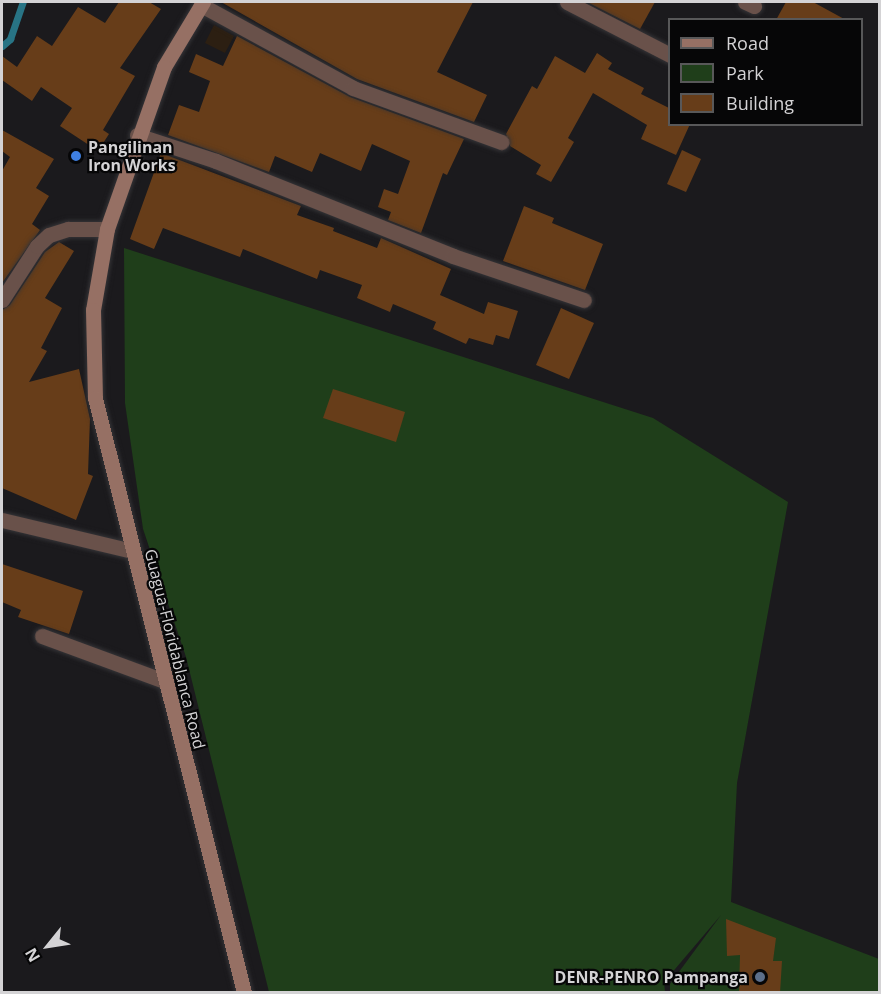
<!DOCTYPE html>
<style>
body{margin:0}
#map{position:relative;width:881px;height:994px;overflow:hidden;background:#1b1a1d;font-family:"Open Sans",sans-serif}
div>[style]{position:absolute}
.commercial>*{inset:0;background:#2c1f12}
.green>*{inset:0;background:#1f3e1a}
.stream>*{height:7px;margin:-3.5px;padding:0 3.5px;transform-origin:3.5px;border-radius:3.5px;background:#287485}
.building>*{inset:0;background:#673d19}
.roads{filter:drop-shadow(0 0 2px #353437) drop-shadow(0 0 2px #353437)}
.street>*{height:15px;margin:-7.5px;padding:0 7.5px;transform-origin:7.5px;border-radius:7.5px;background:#69514a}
.secondary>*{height:15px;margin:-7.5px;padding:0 7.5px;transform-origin:7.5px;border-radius:7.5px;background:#967064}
.dots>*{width:16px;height:16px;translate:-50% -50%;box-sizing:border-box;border:3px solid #060607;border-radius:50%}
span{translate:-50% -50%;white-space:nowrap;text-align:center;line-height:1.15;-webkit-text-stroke:4.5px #060607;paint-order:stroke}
.poi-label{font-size:16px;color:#d4d3d5;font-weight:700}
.left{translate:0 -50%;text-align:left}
.right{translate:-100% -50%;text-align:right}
.street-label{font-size:16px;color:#d4d3d5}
.frame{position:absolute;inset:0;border:3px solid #d4d3d5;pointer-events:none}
.legend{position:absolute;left:668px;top:18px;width:195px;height:108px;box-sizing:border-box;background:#060607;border:2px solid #585859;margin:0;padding:8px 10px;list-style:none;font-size:18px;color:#d4d3d5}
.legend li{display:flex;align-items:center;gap:12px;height:30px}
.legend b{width:30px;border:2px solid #585859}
.north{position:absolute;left:18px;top:916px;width:60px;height:60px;-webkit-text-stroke:4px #060607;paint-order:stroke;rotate:240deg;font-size:16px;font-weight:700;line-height:24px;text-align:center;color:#d4d3d5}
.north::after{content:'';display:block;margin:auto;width:21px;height:27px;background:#d4d3d5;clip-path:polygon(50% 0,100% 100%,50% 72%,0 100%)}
</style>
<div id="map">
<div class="commercial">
<div style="clip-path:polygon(214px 25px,234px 36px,225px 53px,205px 43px)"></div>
</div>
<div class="green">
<div style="clip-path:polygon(124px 248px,653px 418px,788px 502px,737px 783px,731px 902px,879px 959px,879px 992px,670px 992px,670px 984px,721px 915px,664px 982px,665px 992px,269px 992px,186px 657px,143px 529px,125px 403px)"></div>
</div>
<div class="stream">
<div style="left:2px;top:46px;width:11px;rotate:-41deg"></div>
<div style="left:10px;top:39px;width:39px;rotate:-71deg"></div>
</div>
<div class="building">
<div style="clip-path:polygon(119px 2px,149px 2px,161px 9px,120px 68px,135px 76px,103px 130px,109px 134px,98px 151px,60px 126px,72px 108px,41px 87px,32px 101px,2px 80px,2px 56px,17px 67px,37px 36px,52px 46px,78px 7px,105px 23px)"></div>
<div style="clip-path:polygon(221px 2px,473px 2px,437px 72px,487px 95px,474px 122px,357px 79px)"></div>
<div style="clip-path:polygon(587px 2px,655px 2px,640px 29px)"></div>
<div style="clip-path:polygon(786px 2px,813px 2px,846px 20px,776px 20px)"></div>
<div style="clip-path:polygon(237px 36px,350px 97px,464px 139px,447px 175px,443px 173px,421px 233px,388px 220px,391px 212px,378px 207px,384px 189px,398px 194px,410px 161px,372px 144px,361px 171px,320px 153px,312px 172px,275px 156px,269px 172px,168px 135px,179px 105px,199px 112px,210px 81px,189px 72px,196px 54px,223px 66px)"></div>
<div style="clip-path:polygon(597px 53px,612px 63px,608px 69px,644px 88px,641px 94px,669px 108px,669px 124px,690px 124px,676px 155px,641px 139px,647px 125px,593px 93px,568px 138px,574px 142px,551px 182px,536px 174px,541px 165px,510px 146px,506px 134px,532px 86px,537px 89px,555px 56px,585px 73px)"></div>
<div style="clip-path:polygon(2px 130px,54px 159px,36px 188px,49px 196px,32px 224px,40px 230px,2px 283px,2px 171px,10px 157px,2px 151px)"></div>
<div style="clip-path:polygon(682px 150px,701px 159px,686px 192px,667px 184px)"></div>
<div style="clip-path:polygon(161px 153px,301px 206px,297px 215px,334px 228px,333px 231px,377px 248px,381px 238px,451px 269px,440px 295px,484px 314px,488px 302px,518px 311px,509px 339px,496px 335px,493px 345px,469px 338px,466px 344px,433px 329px,436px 322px,393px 304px,390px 312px,357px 298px,362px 285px,320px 270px,317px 279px,243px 249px,240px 257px,163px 228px,154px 249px,130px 239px)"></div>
<div style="clip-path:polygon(524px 206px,554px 218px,552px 223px,603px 244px,585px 290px,503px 261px)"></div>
<div style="clip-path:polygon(59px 242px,74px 251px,45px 298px,62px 308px,41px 348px,47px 351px,29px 382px,79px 369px,90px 419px,88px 474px,93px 476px,76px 520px,2px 488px,2px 310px,10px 305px,45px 252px)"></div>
<div style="clip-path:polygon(561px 308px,594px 323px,569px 379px,536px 365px)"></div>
<div style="clip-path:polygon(333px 389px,405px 412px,396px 442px,323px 418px)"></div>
<div style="clip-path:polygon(2px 564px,83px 591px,69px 634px,18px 617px,21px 610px,2px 602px)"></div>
<div style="clip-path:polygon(726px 919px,776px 938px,773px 961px,782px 961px,780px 993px,739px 993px,740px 955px,727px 956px)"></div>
</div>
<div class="roads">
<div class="street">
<div style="left:567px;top:2px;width:116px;rotate:27.2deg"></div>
<div style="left:745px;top:2px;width:10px;rotate:24deg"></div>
<div style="left:201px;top:5px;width:173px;rotate:28.6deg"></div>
<div style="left:353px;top:88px;width:158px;rotate:20deg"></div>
<div style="left:137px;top:135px;width:83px;rotate:18.2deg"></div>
<div style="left:216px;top:161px;width:255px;rotate:21.8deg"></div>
<div style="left:453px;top:256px;width:138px;rotate:18.6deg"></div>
<div style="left:2px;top:300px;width:64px;rotate:-57.1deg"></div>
<div style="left:37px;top:246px;width:16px;rotate:-43deg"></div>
<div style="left:49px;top:235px;width:20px;rotate:-18deg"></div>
<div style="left:68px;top:229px;width:39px"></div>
<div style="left:2px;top:520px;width:134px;rotate:13.4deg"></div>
<div style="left:42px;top:636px;width:130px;rotate:20.2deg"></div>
</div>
<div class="secondary">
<div style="left:203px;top:2px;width:76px;rotate:121deg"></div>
<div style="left:164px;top:67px;width:172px;rotate:109.4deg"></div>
<div style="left:107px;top:229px;width:82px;rotate:99.8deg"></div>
<div style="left:93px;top:310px;width:88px;rotate:88.7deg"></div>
<div style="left:95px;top:398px;width:612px;rotate:75.92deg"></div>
</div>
</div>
<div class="dots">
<div style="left:76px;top:156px;background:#3f7fe0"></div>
<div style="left:760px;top:977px;background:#5c6f8a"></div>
</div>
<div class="poi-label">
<span class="left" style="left:88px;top:156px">Pangilinan<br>Iron Works</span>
<span class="right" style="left:748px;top:977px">DENR-PENRO Pampanga</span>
</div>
<div class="street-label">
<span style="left:175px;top:649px;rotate:76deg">Guagua-Floridablanca Road</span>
</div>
<div class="frame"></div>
<ul class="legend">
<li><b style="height:8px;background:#967064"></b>Road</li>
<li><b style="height:16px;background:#1f3e1a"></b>Park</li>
<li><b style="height:16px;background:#673d19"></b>Building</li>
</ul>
<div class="north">N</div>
</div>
